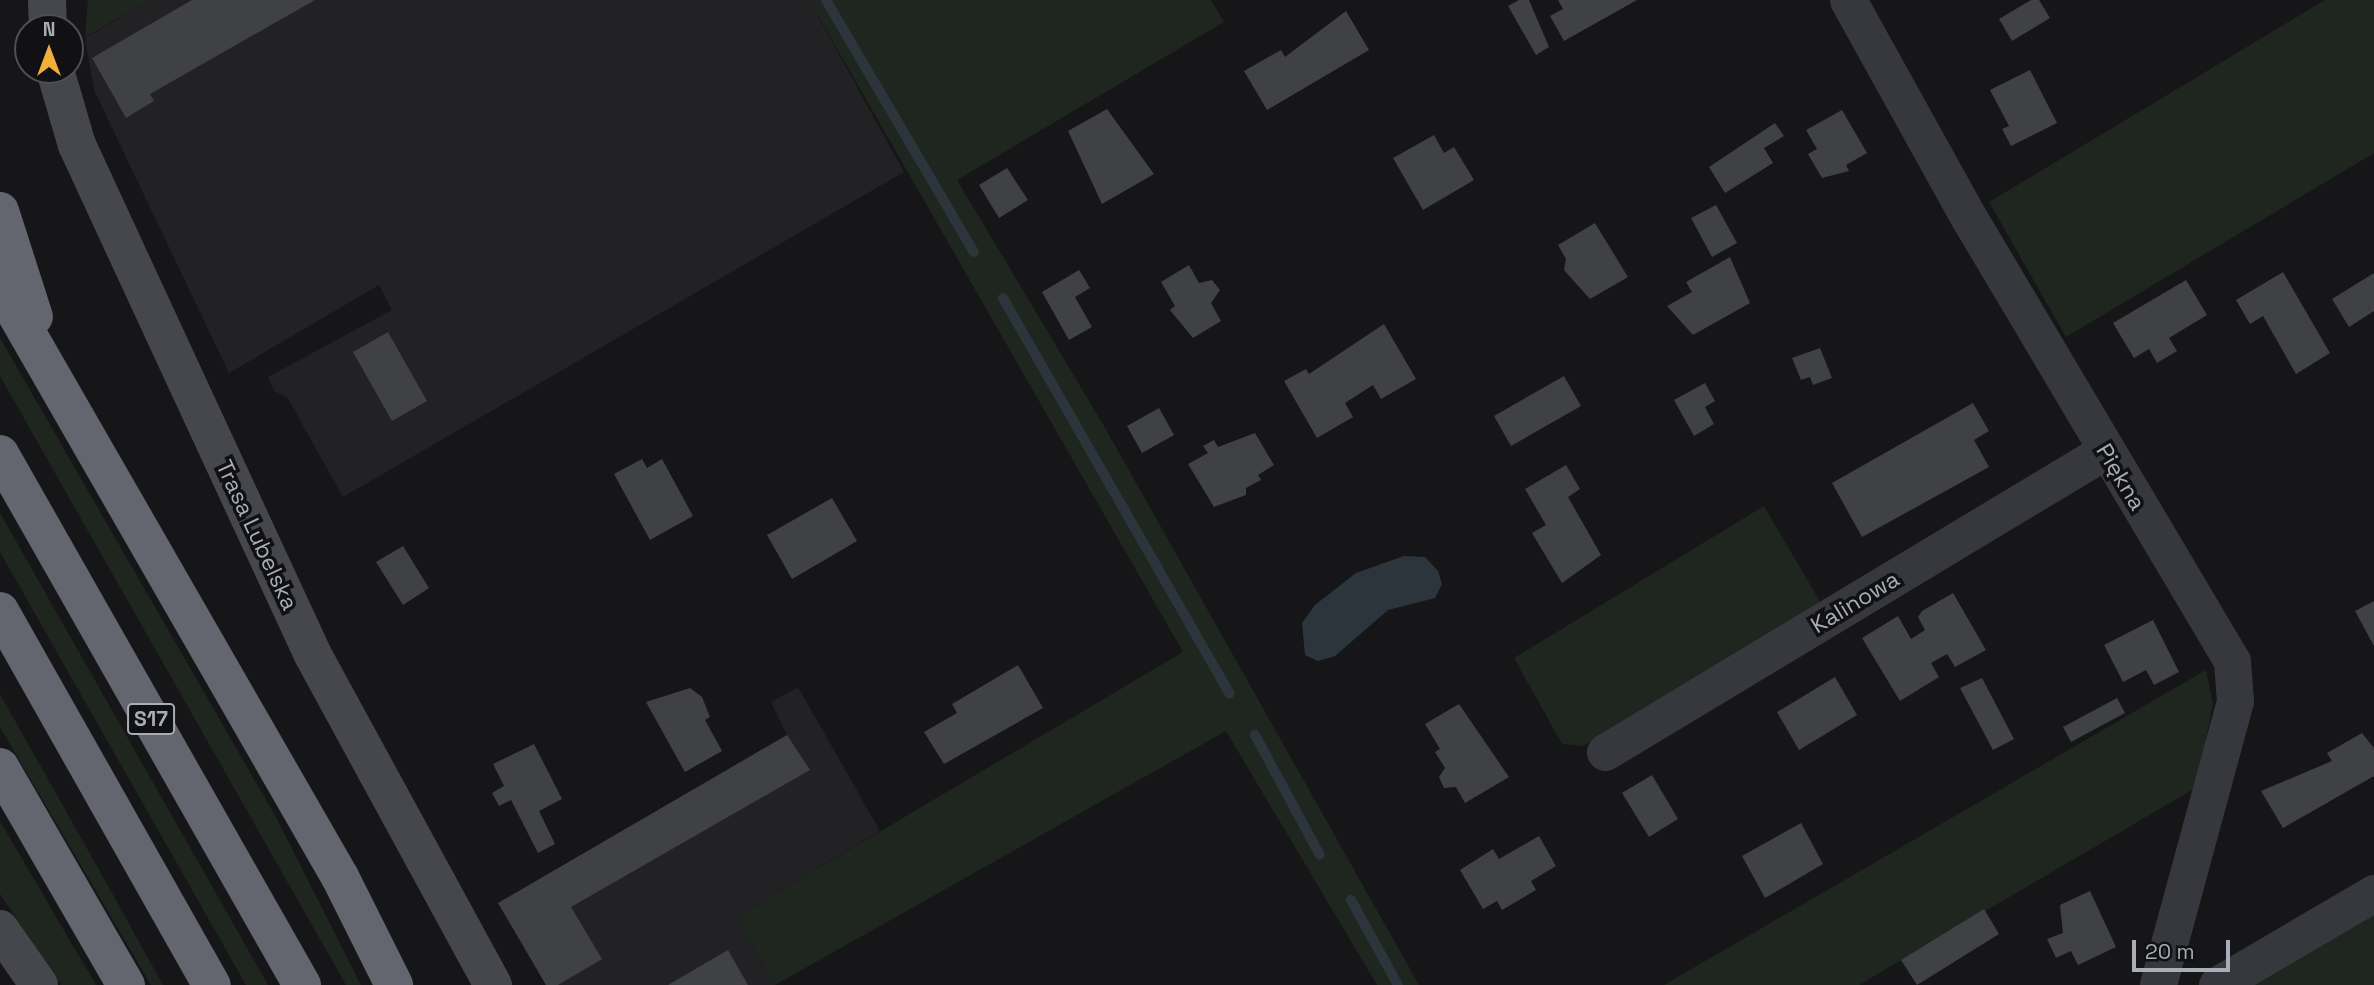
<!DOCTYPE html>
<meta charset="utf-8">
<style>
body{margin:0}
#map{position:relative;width:2374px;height:985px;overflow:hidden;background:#161618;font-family:"Space Grotesk",sans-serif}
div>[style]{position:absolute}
.built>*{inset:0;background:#222225}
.green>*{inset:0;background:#1e261f}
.water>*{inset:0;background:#2c353c}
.stream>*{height:10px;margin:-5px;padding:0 5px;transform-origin:5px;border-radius:5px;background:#2c353c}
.building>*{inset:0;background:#404145}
.street>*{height:37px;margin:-18.5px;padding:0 18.5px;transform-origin:18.5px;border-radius:18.5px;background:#37383d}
.secondary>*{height:38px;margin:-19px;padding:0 19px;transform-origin:19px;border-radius:19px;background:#45474d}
.highway>*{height:38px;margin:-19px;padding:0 19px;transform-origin:19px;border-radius:19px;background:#63666e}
span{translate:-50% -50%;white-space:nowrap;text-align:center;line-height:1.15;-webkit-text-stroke:7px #111113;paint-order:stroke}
.shield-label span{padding:2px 5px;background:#111113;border:2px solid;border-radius:5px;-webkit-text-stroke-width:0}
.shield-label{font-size:21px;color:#a8adb8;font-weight:700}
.street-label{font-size:23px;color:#a8adb8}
.north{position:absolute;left:14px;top:14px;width:70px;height:70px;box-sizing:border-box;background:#111113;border:2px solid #4d4f55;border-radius:50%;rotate:0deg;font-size:19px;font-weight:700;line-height:28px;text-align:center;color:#a8adb8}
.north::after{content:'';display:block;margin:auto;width:24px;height:32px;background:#f2b134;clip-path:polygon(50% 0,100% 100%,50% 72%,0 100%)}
.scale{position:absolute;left:2132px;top:940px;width:98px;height:32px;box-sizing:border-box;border:4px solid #a8adb8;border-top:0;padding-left:9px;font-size:21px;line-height:24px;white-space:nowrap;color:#a8adb8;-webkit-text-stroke:5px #111113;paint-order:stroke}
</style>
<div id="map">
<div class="built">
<div style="clip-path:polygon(151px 0,809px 0,904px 172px,343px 497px,287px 397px,274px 391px,268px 377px,392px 310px,379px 285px,229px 373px,94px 90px,85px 38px)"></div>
<div style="clip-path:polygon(798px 687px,880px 831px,736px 917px,775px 985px,546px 985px,498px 903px,787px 735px,771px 702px)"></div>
</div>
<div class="green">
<div style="clip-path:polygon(88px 0,151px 0,85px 37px)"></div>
<div style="clip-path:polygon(809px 0,1211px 0,1224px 22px,957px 180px,1104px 426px,1419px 985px,1377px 985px,1226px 731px,775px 985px,736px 917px,1183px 652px)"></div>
<div style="clip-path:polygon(2325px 0,2374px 0,2374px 153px,2066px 337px,1989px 202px)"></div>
<div style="clip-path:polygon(0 338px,277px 819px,361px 985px,346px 985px,0 376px)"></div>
<div style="clip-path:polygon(1764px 506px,1822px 605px,1583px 746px,1562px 744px,1514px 658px)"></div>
<div style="clip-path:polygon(0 513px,268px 985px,246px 985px,0 552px)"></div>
<div style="clip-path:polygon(2206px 670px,2213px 703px,2197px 787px,1859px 985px,1664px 985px)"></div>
<div style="clip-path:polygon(0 694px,102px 875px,163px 985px,151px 985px,0 727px)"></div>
<div style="clip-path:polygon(0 821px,96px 985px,61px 985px,0 894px)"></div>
<div style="clip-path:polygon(2374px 910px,2374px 985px,2244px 985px)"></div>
</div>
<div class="water">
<div style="clip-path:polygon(1404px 556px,1425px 557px,1438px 571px,1442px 584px,1435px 598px,1388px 610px,1335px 656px,1318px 661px,1305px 655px,1302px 623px,1315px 605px,1356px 573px)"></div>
</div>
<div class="stream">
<div style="left:826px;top:0;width:292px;rotate:59.6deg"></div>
<div style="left:1003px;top:298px;width:456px;rotate:60.2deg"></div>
<div style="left:1255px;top:735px;width:136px;rotate:61.6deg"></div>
<div style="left:1351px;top:900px;width:97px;rotate:61.1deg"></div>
</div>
<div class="building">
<div style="clip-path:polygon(192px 0,315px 0,150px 94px,154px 101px,126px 118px,92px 58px)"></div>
<div style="clip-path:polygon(1519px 0,1529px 0,1549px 47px,1536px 55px,1508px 6px)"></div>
<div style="clip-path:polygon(1558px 0,1637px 0,1564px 41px,1550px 16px,1563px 9px)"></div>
<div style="clip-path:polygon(2031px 0,2039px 0,2050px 18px,2012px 41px,1999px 19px)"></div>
<div style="clip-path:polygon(1346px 11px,1369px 50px,1267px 110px,1244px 71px,1281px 50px,1285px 57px)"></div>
<div style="clip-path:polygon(2030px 70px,2057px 123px,2011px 146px,2002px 129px,2009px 126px,1990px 90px)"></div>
<div style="clip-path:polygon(1107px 109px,1154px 174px,1102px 204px,1068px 131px)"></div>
<div style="clip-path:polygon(1842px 110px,1867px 153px,1846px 165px,1849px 171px,1822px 178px,1808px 154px,1817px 149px,1806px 130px)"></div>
<div style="clip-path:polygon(1775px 123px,1784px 136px,1764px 148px,1773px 163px,1725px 193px,1709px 167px)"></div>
<div style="clip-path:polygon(1434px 135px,1444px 153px,1454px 147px,1474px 180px,1423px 210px,1393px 158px)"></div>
<div style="clip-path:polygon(1007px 168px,1028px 200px,999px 218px,979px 185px)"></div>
<div style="clip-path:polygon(1716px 205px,1737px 243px,1712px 257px,1691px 218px)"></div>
<div style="clip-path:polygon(1595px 223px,1628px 277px,1590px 299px,1564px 270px,1566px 259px,1558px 245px)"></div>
<div style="clip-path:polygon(1730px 257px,1750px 303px,1693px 335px,1667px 306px,1692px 292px,1686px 282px)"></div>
<div style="clip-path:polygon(1189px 265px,1199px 283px,1212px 280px,1220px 290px,1211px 303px,1221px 321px,1193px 338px,1170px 310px,1175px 306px,1161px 282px)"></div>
<div style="clip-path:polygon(1079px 270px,1090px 288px,1075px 297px,1092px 327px,1069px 340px,1042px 292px)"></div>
<div style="clip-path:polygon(2283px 272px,2330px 353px,2296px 374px,2263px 316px,2250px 324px,2236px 300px)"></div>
<div style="clip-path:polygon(2374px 273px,2374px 311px,2349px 327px,2332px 299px)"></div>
<div style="clip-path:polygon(2186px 280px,2207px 315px,2169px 338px,2177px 351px,2157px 363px,2149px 349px,2134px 358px,2113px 323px)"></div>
<div style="clip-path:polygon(1384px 324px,1416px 379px,1381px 399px,1373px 385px,1345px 403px,1353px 417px,1317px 438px,1284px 381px,1306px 369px,1309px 374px)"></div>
<div style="clip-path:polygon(388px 332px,427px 401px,392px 421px,353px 352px)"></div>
<div style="clip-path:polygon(1820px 348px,1832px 378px,1813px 385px,1810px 377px,1801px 380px,1792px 358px)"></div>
<div style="clip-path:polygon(1564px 376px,1581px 406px,1511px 446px,1494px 416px)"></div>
<div style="clip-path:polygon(1705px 383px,1715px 401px,1705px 407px,1714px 424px,1694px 436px,1674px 400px)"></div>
<div style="clip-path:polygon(1973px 403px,1989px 431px,1974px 440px,1989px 467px,1862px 537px,1832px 483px)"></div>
<div style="clip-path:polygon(1159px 408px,1174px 435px,1142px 453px,1127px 426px)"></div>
<div style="clip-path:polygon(1255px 433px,1274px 465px,1258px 475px,1261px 480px,1246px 488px,1246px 495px,1214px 507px,1188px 464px,1208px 453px,1203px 446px,1214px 440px,1218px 447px)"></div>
<div style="clip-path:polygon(642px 459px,647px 468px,662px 459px,693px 516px,650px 540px,614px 474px)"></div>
<div style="clip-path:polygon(1566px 465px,1580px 489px,1568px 497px,1601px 555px,1562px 583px,1532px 533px,1546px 525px,1525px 489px)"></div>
<div style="clip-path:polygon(832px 498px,857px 541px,792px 579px,767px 535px)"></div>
<div style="clip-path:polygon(403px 546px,429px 588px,403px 605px,376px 562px)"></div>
<div style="clip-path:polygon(1953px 593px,1986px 650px,1955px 667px,1947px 654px,1931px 663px,1939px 677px,1900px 701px,1862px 638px,1898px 616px,1911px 639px,1925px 630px,1918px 617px,1922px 611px)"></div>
<div style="clip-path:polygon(2374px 601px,2374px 646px,2355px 611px)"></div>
<div style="clip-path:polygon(2153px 620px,2179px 672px,2154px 685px,2146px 670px,2123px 682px,2104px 645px)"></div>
<div style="clip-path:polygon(1018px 665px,1043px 708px,944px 764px,924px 732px,957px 713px,952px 704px)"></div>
<div style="clip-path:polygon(1835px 677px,1857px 715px,1799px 750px,1777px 712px)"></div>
<div style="clip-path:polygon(1982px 678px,2014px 739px,1993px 750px,1960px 688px)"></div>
<div style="clip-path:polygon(690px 688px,702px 697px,710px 717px,705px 720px,722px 751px,685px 772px,646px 702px)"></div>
<div style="clip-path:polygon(2117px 698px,2125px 713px,2071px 742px,2063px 727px)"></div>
<div style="clip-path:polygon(1459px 704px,1509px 777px,1465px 803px,1456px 787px,1444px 788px,1439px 777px,1445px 768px,1435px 752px,1440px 749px,1425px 724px)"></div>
<div style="clip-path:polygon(2362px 733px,2374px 748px,2374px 776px,2283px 828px,2261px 791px,2332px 761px,2327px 753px)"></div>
<div style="clip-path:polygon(787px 735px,810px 770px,571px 907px,602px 959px,558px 985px,546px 985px,498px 903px)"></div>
<div style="clip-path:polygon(534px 744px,562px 799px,539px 811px,555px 844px,538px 853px,511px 800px,499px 806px,492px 793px,504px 786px,493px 764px)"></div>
<div style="clip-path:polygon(1652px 775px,1678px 819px,1649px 837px,1622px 793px)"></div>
<div style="clip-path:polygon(1801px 823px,1823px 864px,1765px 898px,1742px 856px)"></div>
<div style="clip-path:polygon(1539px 836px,1556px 866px,1531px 881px,1536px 890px,1502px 910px,1497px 901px,1483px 909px,1460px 870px,1493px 849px,1499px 859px)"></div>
<div style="clip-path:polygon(2090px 891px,2116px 947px,2078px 965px,2071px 951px,2056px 958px,2047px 939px,2063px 933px,2060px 905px)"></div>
<div style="clip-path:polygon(1984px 909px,1999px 934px,1917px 985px,1901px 960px)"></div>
<div style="clip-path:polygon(728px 950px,748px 985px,668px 985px)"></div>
</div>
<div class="street">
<div style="left:1848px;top:0;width:249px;rotate:61deg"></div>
<div style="left:1969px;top:218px;width:515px;rotate:59.3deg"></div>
<div style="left:2232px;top:661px;width:40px;rotate:85.7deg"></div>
<div style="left:2235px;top:701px;width:294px;rotate:105.2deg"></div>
<div style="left:1605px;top:752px;width:584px;rotate:-31.05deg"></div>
<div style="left:2217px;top:985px;width:182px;rotate:-30.4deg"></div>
</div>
<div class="secondary">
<div style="left:47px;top:0;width:28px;rotate:88deg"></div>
<div style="left:55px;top:70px;width:78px;rotate:73.7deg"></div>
<div style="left:77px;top:145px;width:562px;rotate:65.17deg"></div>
<div style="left:313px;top:655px;width:376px;rotate:61.4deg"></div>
<div style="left:0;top:929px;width:68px;rotate:55.1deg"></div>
</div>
<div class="highway">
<div style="left:0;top:211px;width:111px;rotate:72.2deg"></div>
<div style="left:0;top:286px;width:682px;rotate:60.09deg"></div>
<div style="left:340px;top:877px;width:121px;rotate:63.4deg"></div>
<div style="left:0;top:454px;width:611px;rotate:60.37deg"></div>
<div style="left:0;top:611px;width:430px;rotate:60.5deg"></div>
<div style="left:0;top:767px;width:252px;rotate:60deg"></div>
</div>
<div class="shield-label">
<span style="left:151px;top:719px">S17</span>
</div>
<div class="street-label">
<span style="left:2121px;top:477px;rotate:59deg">Piękna</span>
<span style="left:257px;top:535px;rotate:65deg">Trasa Lubelska</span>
<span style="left:1855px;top:602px;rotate:-31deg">Kalinowa</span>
</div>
<div class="north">N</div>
<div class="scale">20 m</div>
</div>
